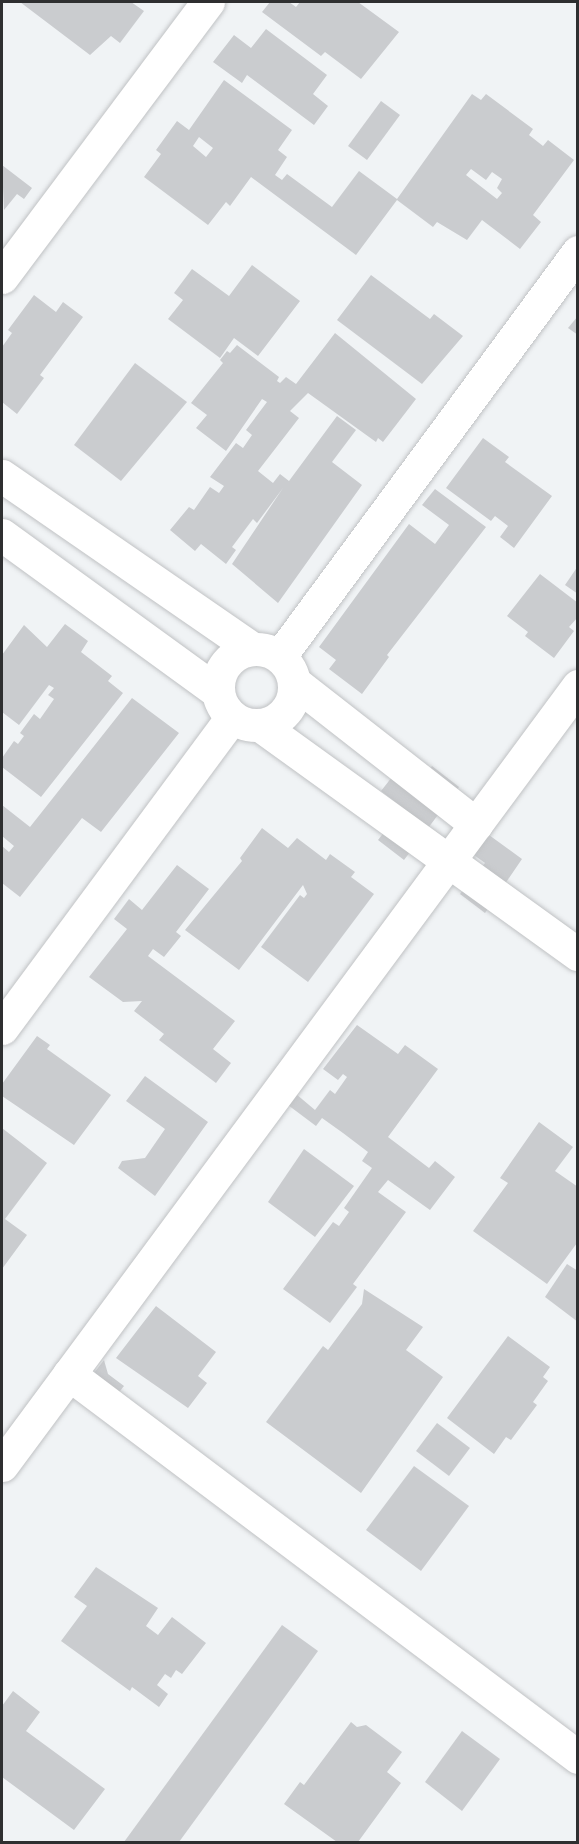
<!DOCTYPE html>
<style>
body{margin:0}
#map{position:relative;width:579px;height:1844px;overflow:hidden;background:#f0f3f5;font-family:"Alegreya Sans",sans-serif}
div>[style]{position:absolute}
.building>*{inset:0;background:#cacccf}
.roads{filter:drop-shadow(0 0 2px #c0c2c4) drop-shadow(0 0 2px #c0c2c4)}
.minor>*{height:33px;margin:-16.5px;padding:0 16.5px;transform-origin:16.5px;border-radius:16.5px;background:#fff}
.minor>.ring{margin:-16.5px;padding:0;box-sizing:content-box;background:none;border:33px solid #fff;border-radius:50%}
span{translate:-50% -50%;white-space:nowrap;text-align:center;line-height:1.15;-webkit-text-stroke:4.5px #f0f3f5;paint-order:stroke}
.frame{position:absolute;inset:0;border:3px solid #2e2f30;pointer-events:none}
</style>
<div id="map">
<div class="building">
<div style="clip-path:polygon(20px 2px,131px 2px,144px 11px,120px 43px,111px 36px,90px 55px)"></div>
<div style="clip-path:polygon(270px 2px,289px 2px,296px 7px,300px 2px,358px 2px,399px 32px,361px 79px,325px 52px,321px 56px,262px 12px)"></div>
<div style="clip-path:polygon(266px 29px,327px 75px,313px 94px,328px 106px,314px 125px,247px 75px,242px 83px,213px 62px,234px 35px,251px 48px)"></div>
<div style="clip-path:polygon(evenodd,224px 80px,292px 130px,278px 150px,287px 157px,275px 175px,282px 180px,287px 174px,332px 207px,359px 171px,397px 199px,472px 94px,481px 100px,486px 94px,533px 129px,529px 135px,543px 146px,548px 140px,574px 160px,533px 215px,541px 222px,520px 249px,482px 220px,467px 240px,437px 222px,433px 227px,397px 200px,356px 255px,251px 177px,230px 206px,226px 202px,208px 225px,144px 177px,161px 154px,156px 150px,177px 121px,189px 130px,224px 80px,199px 137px,213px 148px,206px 157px,193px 146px,199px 137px,224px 80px,471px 169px,486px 180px,492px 172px,502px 179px,497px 188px,502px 193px,497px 199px,466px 175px,471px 169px)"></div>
<div style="clip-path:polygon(381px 101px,400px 115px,367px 160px,348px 146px)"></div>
<div style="clip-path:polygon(2px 165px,32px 188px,24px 199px,17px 194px,4px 210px)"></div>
<div style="clip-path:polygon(252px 265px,300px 301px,258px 356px,234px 338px,220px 358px,168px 319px,183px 300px,174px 293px,192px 269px,229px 296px)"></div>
<div style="clip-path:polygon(371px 275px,430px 319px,434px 314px,463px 336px,422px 384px,337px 320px)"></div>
<div style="clip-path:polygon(34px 295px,56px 312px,63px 302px,83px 317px,40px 375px,44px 378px,17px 414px,2px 402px,2px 347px,12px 333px,8px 330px)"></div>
<div style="clip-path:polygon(578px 316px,578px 335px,568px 328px)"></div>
<div style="clip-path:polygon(335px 333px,416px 399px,383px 442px,378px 438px,376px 442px,308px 393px,290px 411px,299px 418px,258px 471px,273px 483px,280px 474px,289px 481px,337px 416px,356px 430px,332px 462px,362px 485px,278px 603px,232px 564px,283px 488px,257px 523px,253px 519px,232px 547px,236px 550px,226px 564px,201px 544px,195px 551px,170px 530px,189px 507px,194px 510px,210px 487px,219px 493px,224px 486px,210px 477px,236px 443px,243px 448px,252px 435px,246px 430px,267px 402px,262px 399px,226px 451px,196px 428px,207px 415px,191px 403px,223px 363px,220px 360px,227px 351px,230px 353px,237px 345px,279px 377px,277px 381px,280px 383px,286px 377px,296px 384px)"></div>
<div style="clip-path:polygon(135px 363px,187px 402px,121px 481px,74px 445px)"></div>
<div style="clip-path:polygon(483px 438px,509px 457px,505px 462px,552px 496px,514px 548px,500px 537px,508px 526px,495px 516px,491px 521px,446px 488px)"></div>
<div style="clip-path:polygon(435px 489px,486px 527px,387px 655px,389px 657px,362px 694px,329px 669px,336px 660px,319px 647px,409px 524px,435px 544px,449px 525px,422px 505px)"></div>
<div style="clip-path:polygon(578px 566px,578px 594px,565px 585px)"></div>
<div style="clip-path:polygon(540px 574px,578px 603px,578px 617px,569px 627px,574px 631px,554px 658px,525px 636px,528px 632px,507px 616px)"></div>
<div style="clip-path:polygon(65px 624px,88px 641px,81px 652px,112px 676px,108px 681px,123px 693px,41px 797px,2px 767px,2px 758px,14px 741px,18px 744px,24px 736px,20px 733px,34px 714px,40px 719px,54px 699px,48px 695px,54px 688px,49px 685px,19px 725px,2px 712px,2px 655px,24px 625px,47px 647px)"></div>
<div style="clip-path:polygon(132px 698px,179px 733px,101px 832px,82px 818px,20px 897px,2px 883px,2px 846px,9px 852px,14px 846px,2px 836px,2px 805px,30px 827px)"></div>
<div style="clip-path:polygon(432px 766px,459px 787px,404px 860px,378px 840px,403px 808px,381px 791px,392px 777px,413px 793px)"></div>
<div style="clip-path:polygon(262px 828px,288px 848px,297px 838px,326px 860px,330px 854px,355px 872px,351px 877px,374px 894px,308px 982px,261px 947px,300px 895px,304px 898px,307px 894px,303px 885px,239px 970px,185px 930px,242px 861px,240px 858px)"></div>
<div style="clip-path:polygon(489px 835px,522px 859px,485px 913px,460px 894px,485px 863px,474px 855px)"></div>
<div style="clip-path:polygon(177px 865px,209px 889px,176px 932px,181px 936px,164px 957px,153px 949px,148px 956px,235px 1021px,213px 1049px,231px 1063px,216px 1083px,159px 1040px,164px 1034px,134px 1011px,142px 1001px,123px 1002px,89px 977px,127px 929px,114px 919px,129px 899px,142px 910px)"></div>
<div style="clip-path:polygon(357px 1025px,398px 1054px,405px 1045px,438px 1069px,388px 1137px,429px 1168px,435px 1161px,455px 1177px,430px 1210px,388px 1180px,378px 1192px,406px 1212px,353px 1284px,357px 1287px,330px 1323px,283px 1289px,333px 1222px,339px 1226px,349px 1212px,344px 1208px,372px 1168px,362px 1161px,368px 1152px,343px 1133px,322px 1118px,316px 1126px,288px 1105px,296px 1094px,315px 1110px,330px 1090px,335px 1094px,347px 1077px,343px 1074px,338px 1080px,323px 1069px)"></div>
<div style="clip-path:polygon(37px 1036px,50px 1045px,47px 1049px,111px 1095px,74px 1145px,2px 1096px,2px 1084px)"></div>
<div style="clip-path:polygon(145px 1076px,208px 1122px,155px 1196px,118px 1168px,122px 1161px,145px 1158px,165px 1129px,126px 1101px)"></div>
<div style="clip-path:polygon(539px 1122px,573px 1147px,555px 1171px,578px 1187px,577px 1243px,547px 1284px,473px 1231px,508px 1183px,500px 1178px)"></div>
<div style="clip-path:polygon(2px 1128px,47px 1163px,5px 1219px,27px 1235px,2px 1269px)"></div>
<div style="clip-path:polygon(304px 1149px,354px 1186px,315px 1237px,268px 1202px)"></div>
<div style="clip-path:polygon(567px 1264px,578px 1271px,578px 1322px,545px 1297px)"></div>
<div style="clip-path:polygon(364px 1289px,423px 1327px,406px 1350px,443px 1377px,361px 1493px,266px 1422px,323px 1346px,328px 1350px,362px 1304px)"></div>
<div style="clip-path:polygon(156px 1306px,216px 1352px,198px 1376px,207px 1383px,188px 1408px,116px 1358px)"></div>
<div style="clip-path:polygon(508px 1336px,550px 1367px,543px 1377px,548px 1381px,533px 1402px,537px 1405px,511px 1440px,506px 1437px,494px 1454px,447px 1418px)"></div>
<div style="clip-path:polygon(104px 1360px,108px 1374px,124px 1386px,108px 1406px,94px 1373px)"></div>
<div style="clip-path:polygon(437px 1423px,470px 1448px,449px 1476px,416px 1451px)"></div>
<div style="clip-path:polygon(414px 1466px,469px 1506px,421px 1571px,366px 1530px)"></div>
<div style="clip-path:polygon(96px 1567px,158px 1608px,146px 1626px,158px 1635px,172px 1617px,206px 1643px,182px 1674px,176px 1670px,171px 1678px,165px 1674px,157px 1685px,168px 1694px,159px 1707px,132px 1687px,130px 1691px,61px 1641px,87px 1606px,74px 1597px)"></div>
<div style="clip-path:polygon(282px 1625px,318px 1651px,295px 1683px,179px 1842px,124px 1842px)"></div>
<div style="clip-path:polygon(13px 1691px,40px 1712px,26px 1731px,105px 1789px,74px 1830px,2px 1777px,2px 1706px)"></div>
<div style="clip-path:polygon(351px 1722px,357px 1727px,366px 1725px,402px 1752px,387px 1772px,401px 1783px,358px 1842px,337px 1842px,284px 1804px,300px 1782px,304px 1785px)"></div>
<div style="clip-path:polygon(462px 1731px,500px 1759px,462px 1811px,425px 1782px)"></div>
</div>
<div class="roads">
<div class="minor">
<div style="left:2px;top:277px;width:344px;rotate:-53.2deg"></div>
<div style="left:2px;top:476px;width:303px;rotate:34.6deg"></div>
<div style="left:2px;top:535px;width:266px;rotate:36deg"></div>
<div class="ring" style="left:218px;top:649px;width:43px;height:43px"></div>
<div style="left:280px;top:656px;width:502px;rotate:-53.59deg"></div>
<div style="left:294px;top:682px;width:231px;rotate:38deg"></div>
<div style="left:260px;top:725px;width:392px;rotate:35.8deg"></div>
<div style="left:2px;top:1028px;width:387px;rotate:-53.5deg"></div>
<div style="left:69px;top:1374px;width:637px;rotate:36.96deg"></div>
<div style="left:2px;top:1465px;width:969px;rotate:-53.52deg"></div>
</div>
</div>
<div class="frame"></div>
</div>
